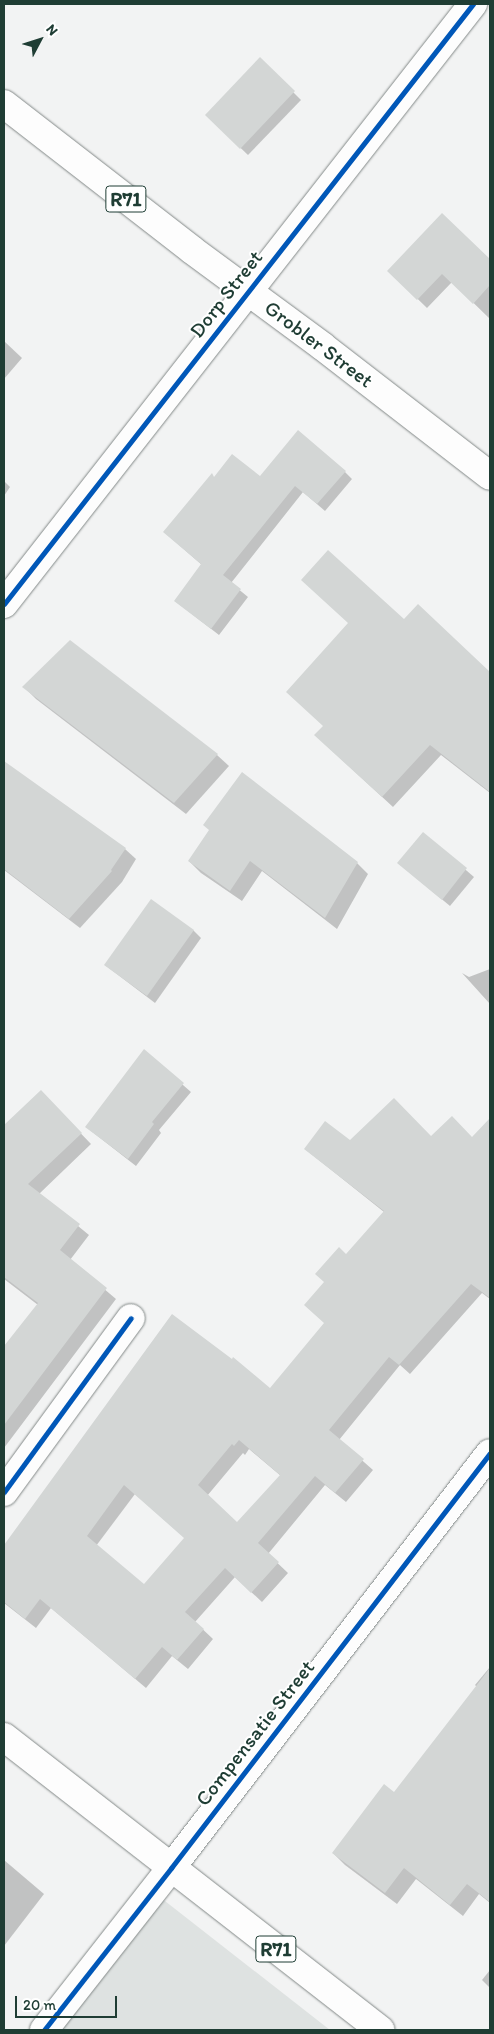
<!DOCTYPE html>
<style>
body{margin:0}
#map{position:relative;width:494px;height:2034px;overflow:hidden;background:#f2f3f3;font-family:Itim,sans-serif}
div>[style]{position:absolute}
.green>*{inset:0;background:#dee2e1}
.shadow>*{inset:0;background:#0003}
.building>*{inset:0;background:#d3d6d5}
.roads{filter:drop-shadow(0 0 1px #838988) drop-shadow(0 0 1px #838988)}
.minor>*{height:28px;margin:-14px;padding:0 14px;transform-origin:14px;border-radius:14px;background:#fdfdfd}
.tertiary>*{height:28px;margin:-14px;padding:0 14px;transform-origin:14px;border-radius:14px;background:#fdfdfd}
.primary>*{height:28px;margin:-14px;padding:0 14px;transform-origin:14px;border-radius:14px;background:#fdfdfd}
.cycleway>*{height:5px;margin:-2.5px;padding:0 2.5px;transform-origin:2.5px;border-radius:2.5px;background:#0057b8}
span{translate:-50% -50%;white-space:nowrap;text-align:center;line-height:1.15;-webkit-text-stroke:4px #fff;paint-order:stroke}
.shield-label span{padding:1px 4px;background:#fff;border:1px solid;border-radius:4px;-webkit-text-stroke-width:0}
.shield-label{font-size:20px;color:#1f3d34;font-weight:700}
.street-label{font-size:21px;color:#1f3d34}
.frame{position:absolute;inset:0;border:5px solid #1f3d34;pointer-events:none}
.north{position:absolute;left:15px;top:15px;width:50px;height:50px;-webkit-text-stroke:4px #fff;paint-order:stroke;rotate:50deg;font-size:14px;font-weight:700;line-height:20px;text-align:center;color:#1f3d34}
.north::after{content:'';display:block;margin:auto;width:18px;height:22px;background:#1f3d34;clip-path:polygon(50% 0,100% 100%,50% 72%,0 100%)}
.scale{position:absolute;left:15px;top:1996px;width:102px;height:22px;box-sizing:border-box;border:2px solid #1f3d34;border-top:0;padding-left:6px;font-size:15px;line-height:18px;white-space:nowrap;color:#1f3d34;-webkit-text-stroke:4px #fff;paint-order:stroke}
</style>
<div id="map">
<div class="green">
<div style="clip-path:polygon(156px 1894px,330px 2030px,51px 2030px)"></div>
</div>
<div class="shadow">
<div style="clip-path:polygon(260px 59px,301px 100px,248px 155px,206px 115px)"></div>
<div style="clip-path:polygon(442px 215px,490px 261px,490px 319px,452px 282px,427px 308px,389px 271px)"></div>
<div style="clip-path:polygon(4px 341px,22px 358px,4px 379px)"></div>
<div style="clip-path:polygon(345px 472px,352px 479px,325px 511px,303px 492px,231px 583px,248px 597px,219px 635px,175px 601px,202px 565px,164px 532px,215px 478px,260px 478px)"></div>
<div style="clip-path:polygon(4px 481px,10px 487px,4px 496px)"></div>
<div style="clip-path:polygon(418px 606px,490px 674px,490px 793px,441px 755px,393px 807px,327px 746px,404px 621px)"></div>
<div style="clip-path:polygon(24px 687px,217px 755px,229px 766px,186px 814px,36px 699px)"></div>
<div style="clip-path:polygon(6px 764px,125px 849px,136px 859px,122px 882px,80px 928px,4px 870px,4px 766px)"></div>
<div style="clip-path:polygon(210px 830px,357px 863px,368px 874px,337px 929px,262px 871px,242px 901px,201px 873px,189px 861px)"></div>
<div style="clip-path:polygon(423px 833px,474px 877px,450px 906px,398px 863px)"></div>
<div style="clip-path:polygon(193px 930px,201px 938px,155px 1003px,105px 965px)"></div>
<div style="clip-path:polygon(490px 969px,490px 1004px,462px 973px,469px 977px)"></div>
<div style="clip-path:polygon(144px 1051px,191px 1092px,159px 1130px,161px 1133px,136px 1166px,86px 1127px)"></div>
<div style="clip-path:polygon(41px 1092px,91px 1144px,39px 1194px,89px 1235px,70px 1260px,116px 1299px,4px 1448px,4px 1348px,38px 1305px,4px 1279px,4px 1127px)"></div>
<div style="clip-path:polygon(evenodd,490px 1119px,490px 1299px,482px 1293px,410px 1374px,400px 1365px,339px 1440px,373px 1470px,346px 1502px,325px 1485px,268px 1554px,288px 1573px,262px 1602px,235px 1577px,195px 1622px,213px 1639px,188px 1669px,172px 1656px,146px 1688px,51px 1608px,36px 1628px,4px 1603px,4px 1547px,172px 1315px,270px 1390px,325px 1323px,346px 1256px,384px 1212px,305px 1149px,350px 1141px,431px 1138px,472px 1139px,490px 1119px,249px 1449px,281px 1476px,237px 1524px,207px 1496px,243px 1453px,245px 1455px,249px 1449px,490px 1119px,135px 1494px,185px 1538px,145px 1586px,96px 1546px,135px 1494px)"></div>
<div style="clip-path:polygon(490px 1667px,490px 1903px,479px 1894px,463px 1916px,416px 1879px,397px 1904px,345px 1865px,333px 1853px,395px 1794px,477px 1687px,475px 1685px)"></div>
<div style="clip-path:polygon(4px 1860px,44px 1894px,4px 1946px)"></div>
<div style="clip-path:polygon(490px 1970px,490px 1988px,482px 1980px)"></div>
</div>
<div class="building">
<div style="clip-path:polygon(260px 57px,295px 91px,240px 149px,205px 115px)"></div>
<div style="clip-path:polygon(442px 213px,490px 259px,490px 285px,473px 304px,442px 274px,417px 300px,387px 271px)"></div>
<div style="clip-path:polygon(298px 430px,346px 471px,317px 504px,295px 486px,223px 575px,241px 589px,211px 629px,174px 601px,201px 564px,163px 532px,212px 473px,214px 477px,232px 454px,260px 476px)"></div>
<div style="clip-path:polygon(328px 550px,404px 619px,418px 604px,490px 672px,490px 792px,430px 745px,382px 797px,314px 735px,323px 726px,286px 692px,348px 623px,301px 580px)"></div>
<div style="clip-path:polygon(70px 640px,218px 754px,174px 803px,22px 687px)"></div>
<div style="clip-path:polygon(4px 761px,126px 848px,111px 870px,112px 871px,69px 919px,4px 869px)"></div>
<div style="clip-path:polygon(242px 772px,358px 862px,325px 918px,250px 861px,230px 891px,188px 861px,209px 830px,203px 825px)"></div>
<div style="clip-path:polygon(423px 832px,467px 868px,442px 900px,397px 863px)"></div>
<div style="clip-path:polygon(151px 899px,194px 930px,147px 996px,104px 965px)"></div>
<div style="clip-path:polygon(144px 1049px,184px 1083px,152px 1122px,154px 1124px,128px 1159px,85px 1127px)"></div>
<div style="clip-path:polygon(41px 1090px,82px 1133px,28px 1184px,80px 1224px,60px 1250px,107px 1288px,4px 1425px,4px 1346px,38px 1303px,4px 1277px,4px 1125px)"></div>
<div style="clip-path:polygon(evenodd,394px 1098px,431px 1136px,452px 1116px,472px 1137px,490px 1118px,490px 1298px,471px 1284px,399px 1365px,389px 1357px,329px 1430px,364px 1459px,335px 1493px,315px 1476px,258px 1543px,279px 1562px,251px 1593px,225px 1568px,185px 1612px,204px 1629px,177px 1660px,162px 1647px,135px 1679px,40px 1599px,25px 1619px,4px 1602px,4px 1545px,172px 1314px,232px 1359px,233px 1357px,270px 1388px,324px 1323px,304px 1305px,324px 1282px,315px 1274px,339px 1247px,346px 1254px,384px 1211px,304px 1149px,325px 1121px,350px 1140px,394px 1098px,239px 1440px,280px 1475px,237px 1522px,198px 1485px,232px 1444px,234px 1446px,239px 1440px,394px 1098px,124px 1485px,184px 1538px,144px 1584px,87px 1536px,124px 1485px)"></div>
<div style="clip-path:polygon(490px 1668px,490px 1902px,467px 1884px,450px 1905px,404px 1868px,385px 1893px,332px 1853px,384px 1784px,394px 1792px)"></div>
</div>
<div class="roads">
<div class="minor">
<div style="left:4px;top:1492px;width:215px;rotate:-53.9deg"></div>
<div style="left:44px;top:2030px;width:206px;rotate:-51.9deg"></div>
<div style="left:171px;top:1868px;width:523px;rotate:-52.45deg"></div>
</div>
<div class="tertiary">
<div style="left:4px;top:604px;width:762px;rotate:-51.99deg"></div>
</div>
<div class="primary">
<div style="left:4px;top:104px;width:238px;rotate:37.8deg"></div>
<div style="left:192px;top:250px;width:162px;rotate:36.4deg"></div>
<div style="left:322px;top:346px;width:212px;rotate:37.7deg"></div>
<div style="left:4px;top:1737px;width:477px;rotate:37.9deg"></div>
</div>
</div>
<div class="cycleway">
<div style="left:4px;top:604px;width:762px;rotate:-51.99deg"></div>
<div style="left:4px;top:1492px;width:215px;rotate:-53.9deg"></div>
<div style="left:44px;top:2030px;width:206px;rotate:-51.9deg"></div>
<div style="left:171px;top:1868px;width:523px;rotate:-52.45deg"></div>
</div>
<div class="shield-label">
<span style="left:126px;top:199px">R71</span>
<span style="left:276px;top:1949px">R71</span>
</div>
<div class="street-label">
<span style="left:226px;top:294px;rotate:-52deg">Dorp Street</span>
<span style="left:319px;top:344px;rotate:37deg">Grobler Street</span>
<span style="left:255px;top:1733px;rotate:-52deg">Compensatie Street</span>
</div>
<div class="frame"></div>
<div class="north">N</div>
<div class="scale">20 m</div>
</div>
